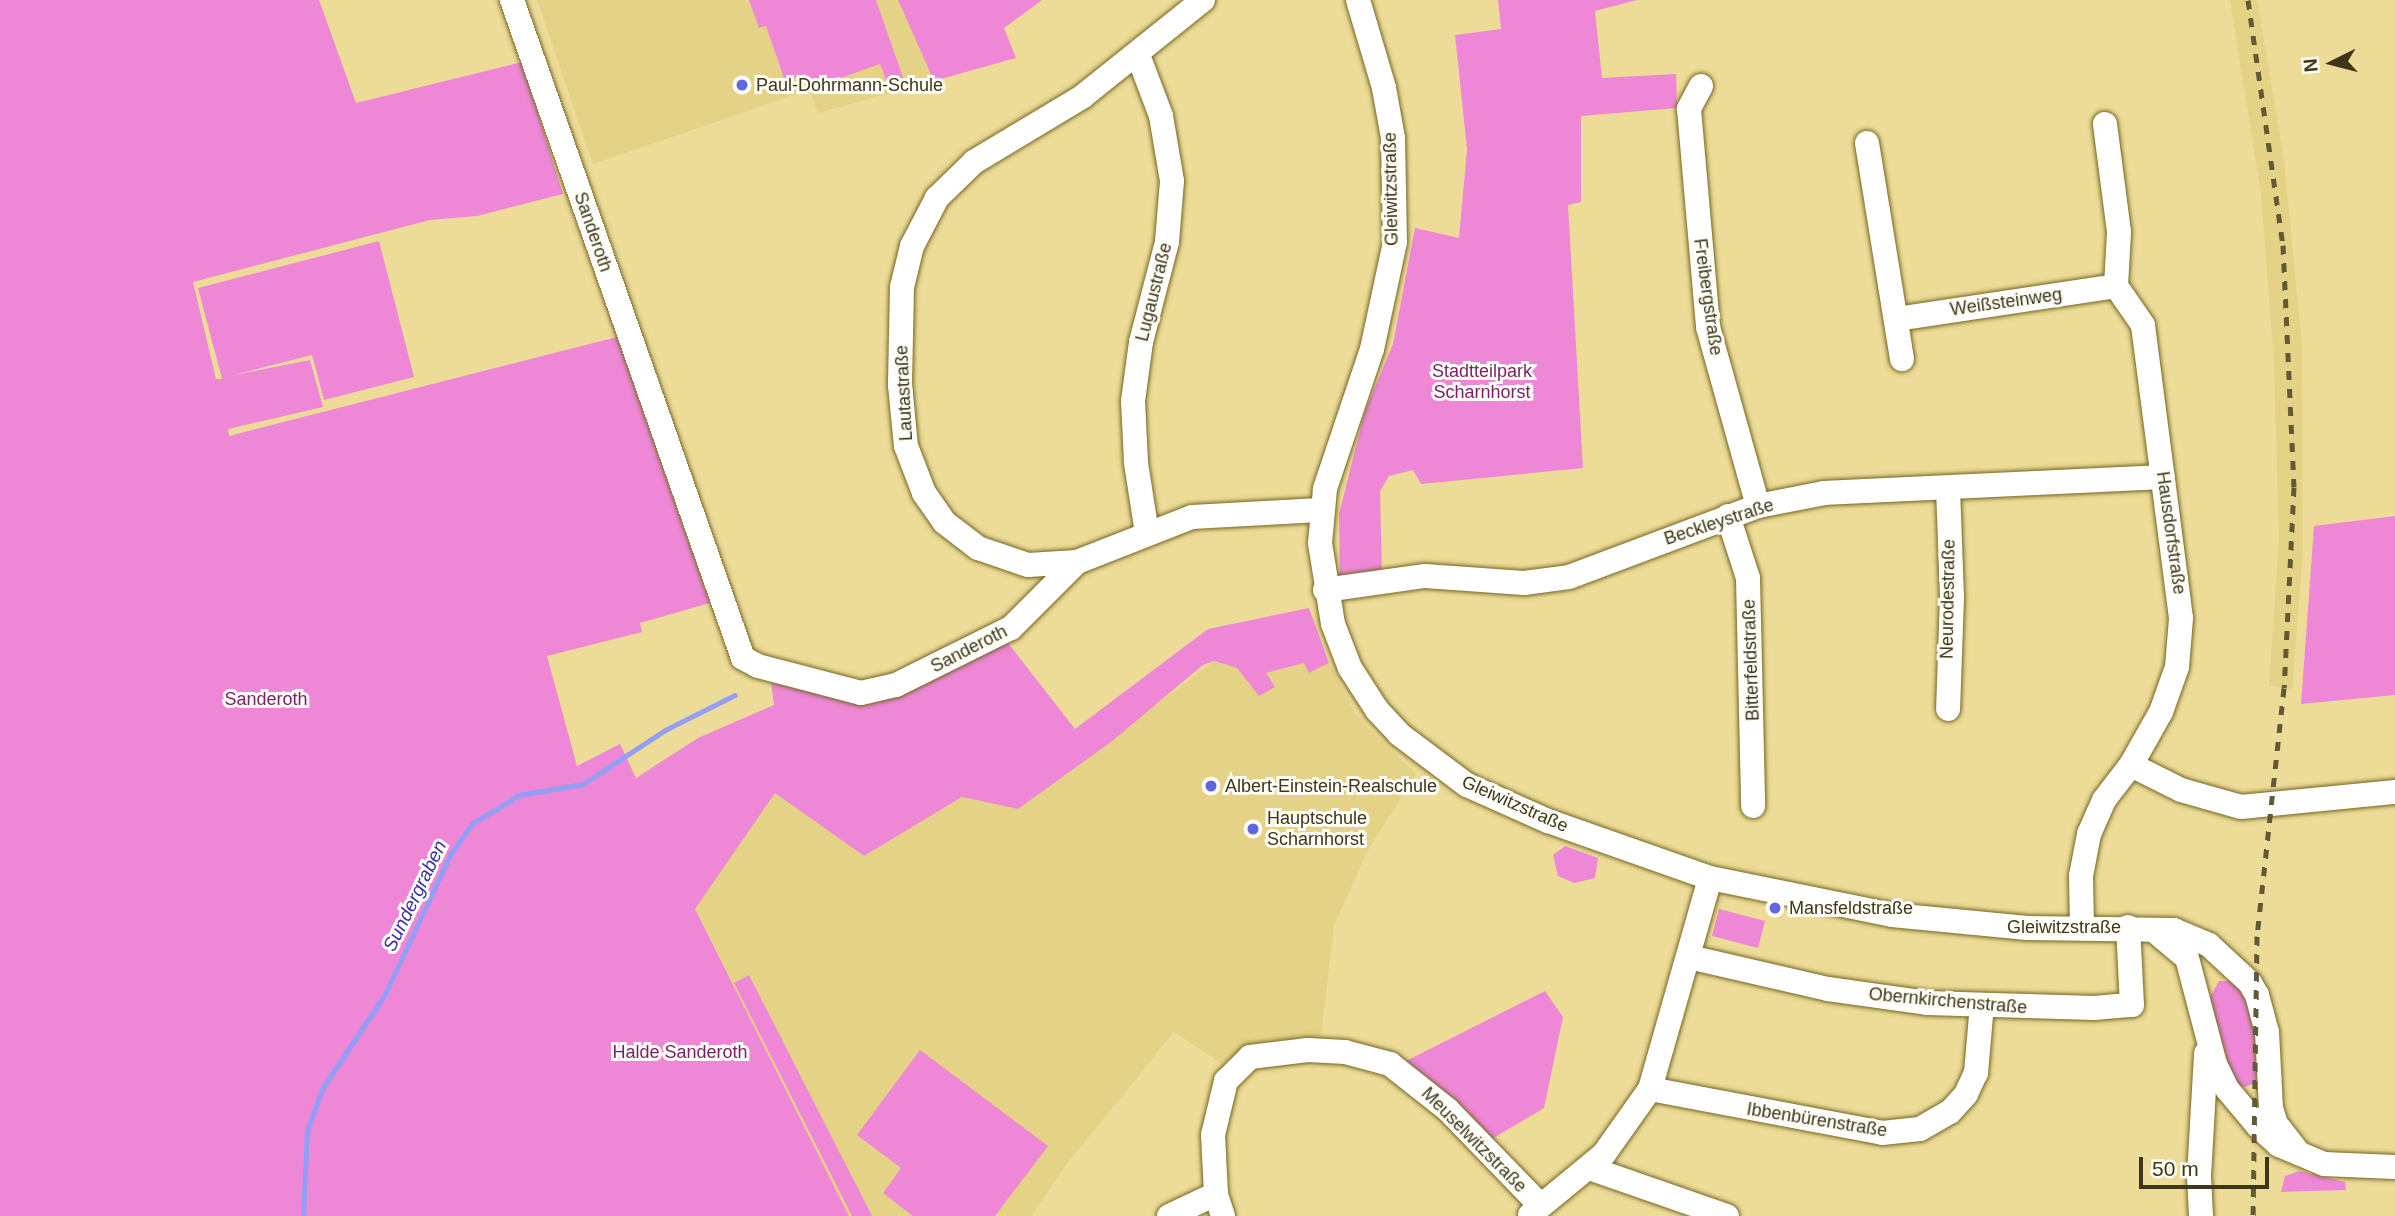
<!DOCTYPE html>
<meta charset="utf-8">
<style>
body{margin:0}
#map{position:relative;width:2395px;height:1216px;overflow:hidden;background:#ecdc98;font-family:Helvetica,sans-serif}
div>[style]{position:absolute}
.built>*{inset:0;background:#e4d286}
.green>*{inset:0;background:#ee88d6}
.stream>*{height:5px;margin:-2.5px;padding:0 2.5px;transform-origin:2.5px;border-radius:2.5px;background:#939ff5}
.roads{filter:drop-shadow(0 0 2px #756622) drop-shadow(0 0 2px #756622)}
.minor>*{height:24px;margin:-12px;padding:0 12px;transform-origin:12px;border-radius:12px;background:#fff}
.rail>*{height:5px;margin-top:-2.5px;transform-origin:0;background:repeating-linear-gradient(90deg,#625935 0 9px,transparent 0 18px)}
.dots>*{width:19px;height:19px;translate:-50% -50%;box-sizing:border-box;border:4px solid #fefdf6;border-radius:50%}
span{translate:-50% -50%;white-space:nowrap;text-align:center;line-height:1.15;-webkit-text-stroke:6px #fefdf6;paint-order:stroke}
.poi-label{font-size:18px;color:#3d361b}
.left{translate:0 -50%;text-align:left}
.street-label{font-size:18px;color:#3d361b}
.park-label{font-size:18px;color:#781f68}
.water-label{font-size:19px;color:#3731aa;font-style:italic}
.north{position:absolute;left:2297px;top:28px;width:70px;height:70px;-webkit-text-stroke:5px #fefdf6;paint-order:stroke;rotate:264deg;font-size:19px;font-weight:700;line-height:28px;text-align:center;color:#3d361b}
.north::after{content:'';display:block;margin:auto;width:24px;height:32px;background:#3d361b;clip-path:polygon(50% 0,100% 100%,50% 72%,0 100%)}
.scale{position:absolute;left:2139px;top:1157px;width:130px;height:32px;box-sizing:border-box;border:4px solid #3d361b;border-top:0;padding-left:9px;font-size:21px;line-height:24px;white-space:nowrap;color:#3d361b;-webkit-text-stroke:5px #fefdf6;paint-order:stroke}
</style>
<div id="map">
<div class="built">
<div style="clip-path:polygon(537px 0,898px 0,934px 81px,818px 113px,809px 90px,593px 164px)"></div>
<div style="clip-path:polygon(2230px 0,2257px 0,2284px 161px,2302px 345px,2303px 551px,2292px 689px,2269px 686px,2279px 539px,2274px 362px,2261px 194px)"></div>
<div style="clip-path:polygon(1214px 661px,1237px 668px,1247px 679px,1304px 663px,1310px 673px,1329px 663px,1357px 717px,1416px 774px,1368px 850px,1334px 925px,1321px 1036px,1260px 1042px,1221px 1063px,1174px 1032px,1065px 1166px,1031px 1216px,849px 1216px,695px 909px,775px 792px,864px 856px,962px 797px,1018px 809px)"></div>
</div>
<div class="green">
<div style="clip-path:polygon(0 0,319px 0,356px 103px,522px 62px,563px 194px,477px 216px,430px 220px,193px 282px,216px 379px,222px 379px,198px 288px,379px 241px,414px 377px,324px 400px,312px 355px,234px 375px,310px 360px,323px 407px,228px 429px,229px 436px,617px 337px,710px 603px,640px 623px,642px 632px,547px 656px,577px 766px,620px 744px,636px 778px,698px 738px,774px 705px,771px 683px,859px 698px,1005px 639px,1075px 729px,1208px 629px,1309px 608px,1329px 663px,1309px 673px,1304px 663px,1266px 673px,1275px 687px,1259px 696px,1237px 668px,1214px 661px,1203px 665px,1111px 742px,1018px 809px,962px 797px,864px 856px,775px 793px,695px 909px,849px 1216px,0 1216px)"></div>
<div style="clip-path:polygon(749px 0,876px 0,905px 83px,889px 88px,880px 64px,810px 89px,805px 74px,785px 81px,766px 26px,759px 28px)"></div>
<div style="clip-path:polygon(898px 0,1042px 0,1004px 28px,1016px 58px,934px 81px)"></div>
<div style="clip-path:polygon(1498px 0,1637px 0,1595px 11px,1602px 78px,1676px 74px,1677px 108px,1581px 116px,1581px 202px,1568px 205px,1583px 468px,1421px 484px,1413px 470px,1389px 476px,1380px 491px,1382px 573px,1340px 577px,1339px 514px,1365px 411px,1393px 344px,1415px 228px,1459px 238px,1467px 149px,1455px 35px,1501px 29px)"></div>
<div style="clip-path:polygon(2395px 516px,2395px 695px,2301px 704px,2314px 526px)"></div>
<div style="clip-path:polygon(1565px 846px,1598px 858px,1595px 878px,1574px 883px,1558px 876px,1553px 855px)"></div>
<div style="clip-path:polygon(1719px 909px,1765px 921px,1758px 948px,1712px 936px)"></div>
<div style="clip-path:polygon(749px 975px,872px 1216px,852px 1216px,734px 983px)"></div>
<div style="clip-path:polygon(2219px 981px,2232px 981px,2242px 991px,2261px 1039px,2261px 1073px,2255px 1083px,2245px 1087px,2237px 1086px,2218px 1050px,2209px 999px)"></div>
<div style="clip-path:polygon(1545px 991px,1563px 1017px,1544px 1108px,1492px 1139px,1404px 1062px)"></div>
<div style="clip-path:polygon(920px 1050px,1048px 1146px,995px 1216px,913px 1216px,883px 1193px,901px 1168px,857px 1135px)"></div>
<div style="clip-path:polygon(2299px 1171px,2345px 1182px,2346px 1190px,2281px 1192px,2285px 1176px)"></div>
</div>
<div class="stream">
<div style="left:303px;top:1216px;width:85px;rotate:-87.3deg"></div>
<div style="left:307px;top:1131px;width:45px;rotate:-70.3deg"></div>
<div style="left:322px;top:1089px;width:114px;rotate:-56.4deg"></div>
<div style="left:385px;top:994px;width:156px;rotate:-64.9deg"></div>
<div style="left:451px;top:853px;width:37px;rotate:-54deg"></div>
<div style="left:473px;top:823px;width:54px;rotate:-31.3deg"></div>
<div style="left:519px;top:795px;width:65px;rotate:-9.8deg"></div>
<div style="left:583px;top:784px;width:98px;rotate:-33.4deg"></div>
<div style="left:665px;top:730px;width:78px;rotate:-26.6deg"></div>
</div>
<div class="roads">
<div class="minor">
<div style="left:512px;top:0;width:697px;rotate:70.66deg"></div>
<div style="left:743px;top:658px;width:17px;rotate:28deg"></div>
<div style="left:758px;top:666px;width:106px;rotate:14.7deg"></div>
<div style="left:861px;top:693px;width:36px;rotate:-13deg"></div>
<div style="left:896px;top:685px;width:128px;rotate:-26.4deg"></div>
<div style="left:1011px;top:628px;width:93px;rotate:-45deg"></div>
<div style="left:1203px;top:0;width:155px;rotate:141.3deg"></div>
<div style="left:1082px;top:97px;width:126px;rotate:149deg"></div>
<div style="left:974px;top:162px;width:52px;rotate:135.8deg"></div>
<div style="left:937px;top:198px;width:54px;rotate:117.5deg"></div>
<div style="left:912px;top:246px;width:42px;rotate:103.7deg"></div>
<div style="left:902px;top:287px;width:98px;rotate:91.2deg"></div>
<div style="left:900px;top:385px;width:61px;rotate:84.4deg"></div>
<div style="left:906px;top:446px;width:50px;rotate:69deg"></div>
<div style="left:924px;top:493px;width:35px;rotate:55deg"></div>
<div style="left:944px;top:522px;width:43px;rotate:37.4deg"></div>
<div style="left:978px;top:548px;width:53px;rotate:18.8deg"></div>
<div style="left:1028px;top:565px;width:49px;rotate:-3.5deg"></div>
<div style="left:1077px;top:562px;width:123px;rotate:-21.4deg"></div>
<div style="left:1192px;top:517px;width:128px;rotate:-3.1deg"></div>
<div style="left:1358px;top:0;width:92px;rotate:73.5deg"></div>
<div style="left:1384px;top:88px;width:51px;rotate:79.8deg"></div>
<div style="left:1393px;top:138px;width:104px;rotate:88.9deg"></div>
<div style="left:1395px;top:242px;width:109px;rotate:102.1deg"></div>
<div style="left:1372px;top:349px;width:148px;rotate:108.6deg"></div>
<div style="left:1325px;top:489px;width:54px;rotate:95.3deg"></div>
<div style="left:1320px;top:543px;width:82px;rotate:80.9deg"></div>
<div style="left:1333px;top:624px;width:47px;rotate:68.9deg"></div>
<div style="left:1350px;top:668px;width:50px;rotate:57.3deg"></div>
<div style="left:1377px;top:710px;width:33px;rotate:47deg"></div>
<div style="left:1399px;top:734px;width:85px;rotate:36.9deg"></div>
<div style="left:1467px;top:785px;width:89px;rotate:24deg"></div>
<div style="left:1548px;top:821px;width:172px;rotate:19.4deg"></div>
<div style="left:1710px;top:878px;width:186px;rotate:11.5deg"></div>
<div style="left:1892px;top:915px;width:136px;rotate:5.5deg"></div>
<div style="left:2027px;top:928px;width:147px;rotate:0.8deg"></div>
<div style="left:2174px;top:930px;width:38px;rotate:23deg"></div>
<div style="left:2209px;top:945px;width:56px;rotate:42.8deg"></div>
<div style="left:2250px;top:983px;width:14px;rotate:60deg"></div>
<div style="left:2257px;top:995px;width:38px;rotate:75deg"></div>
<div style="left:2267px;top:1032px;width:76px;rotate:87deg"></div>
<div style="left:2271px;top:1108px;width:17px;rotate:73deg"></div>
<div style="left:2276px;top:1124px;width:37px;rotate:52deg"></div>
<div style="left:1138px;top:55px;width:65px;rotate:69.3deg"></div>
<div style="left:1161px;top:116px;width:66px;rotate:80.4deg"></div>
<div style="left:1172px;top:181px;width:61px;rotate:94.7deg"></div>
<div style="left:1167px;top:242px;width:103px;rotate:104.6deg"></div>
<div style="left:1141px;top:342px;width:60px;rotate:97.7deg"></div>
<div style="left:1133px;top:401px;width:62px;rotate:87.2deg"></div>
<div style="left:1136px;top:463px;width:71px;rotate:81.1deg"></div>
<div style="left:1701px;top:86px;width:26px;rotate:118deg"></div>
<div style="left:1689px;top:109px;width:219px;rotate:85deg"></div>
<div style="left:1708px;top:327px;width:186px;rotate:74.4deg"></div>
<div style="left:1867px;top:143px;width:219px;rotate:80.8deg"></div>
<div style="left:1896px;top:319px;width:222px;rotate:-8.5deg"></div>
<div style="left:1948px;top:488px;width:109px;rotate:87.9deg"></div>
<div style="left:1952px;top:597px;width:112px;rotate:92deg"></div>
<div style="left:1728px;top:516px;width:65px;rotate:72.1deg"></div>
<div style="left:1748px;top:578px;width:228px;rotate:88.7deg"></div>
<div style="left:1325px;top:590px;width:101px;rotate:-8deg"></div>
<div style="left:1425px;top:576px;width:99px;rotate:4deg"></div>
<div style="left:1524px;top:583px;width:45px;rotate:-7.6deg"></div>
<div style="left:1569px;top:577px;width:202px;rotate:-20.6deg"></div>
<div style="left:1758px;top:506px;width:67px;rotate:-11.1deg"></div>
<div style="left:1824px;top:493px;width:339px;rotate:-2.7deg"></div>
<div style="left:2131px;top:765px;width:56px;rotate:26.6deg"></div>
<div style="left:2181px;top:790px;width:62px;rotate:15.8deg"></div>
<div style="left:2241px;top:807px;width:155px;rotate:-5.6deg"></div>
<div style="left:2082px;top:928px;width:52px;rotate:-91.1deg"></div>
<div style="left:2081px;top:876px;width:43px;rotate:-79.2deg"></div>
<div style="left:2089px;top:834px;width:37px;rotate:-66deg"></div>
<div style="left:2104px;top:800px;width:44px;rotate:-52.4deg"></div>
<div style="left:2131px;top:765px;width:61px;rotate:-60.5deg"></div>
<div style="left:2161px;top:712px;width:48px;rotate:-70.4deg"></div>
<div style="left:2177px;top:667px;width:49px;rotate:-85.3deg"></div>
<div style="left:2181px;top:618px;width:295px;rotate:-97.4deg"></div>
<div style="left:2143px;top:325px;width:47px;rotate:-124.7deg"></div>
<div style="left:2116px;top:286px;width:54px;rotate:-86.8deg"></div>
<div style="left:2119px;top:232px;width:109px;rotate:-97.4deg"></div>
<div style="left:2156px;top:932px;width:40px;rotate:40deg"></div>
<div style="left:2187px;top:958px;width:110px;rotate:75.2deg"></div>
<div style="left:2215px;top:1064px;width:28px;rotate:64deg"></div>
<div style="left:2227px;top:1089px;width:48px;rotate:50deg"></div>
<div style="left:2258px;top:1126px;width:28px;rotate:42deg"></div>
<div style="left:2279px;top:1145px;width:49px;rotate:22.9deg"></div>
<div style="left:2324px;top:1164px;width:71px;rotate:2.4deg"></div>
<div style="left:1689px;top:957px;width:143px;rotate:13deg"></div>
<div style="left:1828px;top:989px;width:100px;rotate:8deg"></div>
<div style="left:1927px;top:1003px;width:167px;rotate:1.7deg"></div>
<div style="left:2094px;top:1008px;width:38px;rotate:-5deg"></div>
<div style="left:2132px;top:1005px;width:78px;rotate:-92.9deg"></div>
<div style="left:1650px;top:1089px;width:236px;rotate:10.7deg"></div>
<div style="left:1882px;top:1133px;width:38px;rotate:-6deg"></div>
<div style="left:1920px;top:1129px;width:34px;rotate:-30deg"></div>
<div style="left:1950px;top:1112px;width:24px;rotate:-48deg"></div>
<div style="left:1966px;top:1094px;width:23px;rotate:-65deg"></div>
<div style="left:1976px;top:1073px;width:68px;rotate:-85deg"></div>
<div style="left:1589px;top:1168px;width:146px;rotate:19.2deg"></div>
<div style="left:1530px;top:1215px;width:96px;rotate:-39.5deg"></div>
<div style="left:1604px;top:1154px;width:80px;rotate:-54.7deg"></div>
<div style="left:1650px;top:1089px;width:219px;rotate:-74.1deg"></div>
<div style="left:1169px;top:1216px;width:52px;rotate:-25.1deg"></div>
<div style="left:1223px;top:1216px;width:23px;rotate:-108deg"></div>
<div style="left:1216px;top:1194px;width:59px;rotate:-92.9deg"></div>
<div style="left:1213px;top:1135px;width:56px;rotate:-76.5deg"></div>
<div style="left:1226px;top:1081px;width:34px;rotate:-45deg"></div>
<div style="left:1250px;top:1057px;width:58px;rotate:-6.9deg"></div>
<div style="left:1308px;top:1050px;width:37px;rotate:3deg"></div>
<div style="left:1345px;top:1052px;width:47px;rotate:14.9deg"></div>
<div style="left:1390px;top:1064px;width:74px;rotate:38.4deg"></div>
<div style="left:1448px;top:1110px;width:132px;rotate:45.9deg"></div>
<div style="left:2201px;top:1216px;width:40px;rotate:-92.9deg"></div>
<div style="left:2199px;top:1176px;width:123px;rotate:-86.7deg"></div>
</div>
</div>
<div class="rail">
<div style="left:2248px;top:0;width:247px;rotate:81.9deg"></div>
<div style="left:2283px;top:245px;width:242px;rotate:87.4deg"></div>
<div style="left:2294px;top:487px;width:201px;rotate:92.8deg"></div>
<div style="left:2284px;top:688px;width:249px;rotate:96.2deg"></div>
<div style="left:2257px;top:936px;width:280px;rotate:90.8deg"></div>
</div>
<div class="dots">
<div style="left:742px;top:85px;background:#5f67df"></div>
<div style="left:1211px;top:786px;background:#5f67df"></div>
<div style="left:1253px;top:829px;background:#5f67df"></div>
<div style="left:1775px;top:908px;background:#5f67df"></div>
</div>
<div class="poi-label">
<span class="left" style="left:756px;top:85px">Paul-Dohrmann-Schule</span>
<span class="left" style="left:1225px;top:786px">Albert-Einstein-Realschule</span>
<span class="left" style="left:1267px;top:829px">Hauptschule<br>Scharnhorst</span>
<span class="left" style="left:1789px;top:908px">Mansfeldstraße</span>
</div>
<div class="street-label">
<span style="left:1391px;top:189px;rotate:-91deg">Gleiwitzstraße</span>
<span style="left:593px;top:232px;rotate:71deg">Sanderoth</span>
<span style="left:1154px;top:292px;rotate:-76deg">Lugaustraße</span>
<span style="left:1708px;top:297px;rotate:82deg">Freibergstraße</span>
<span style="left:2006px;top:302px;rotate:-8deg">Weißsteinweg</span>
<span style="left:904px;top:393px;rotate:-93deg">Lautastraße</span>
<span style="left:1719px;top:522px;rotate:-18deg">Beckleystraße</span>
<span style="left:2171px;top:533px;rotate:82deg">Hausdorfstraße</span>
<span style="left:1948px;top:599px;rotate:-89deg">Neurodestraße</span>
<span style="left:969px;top:649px;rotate:-27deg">Sanderoth</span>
<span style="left:1751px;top:660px;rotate:-92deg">Bitterfeldstraße</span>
<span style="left:1515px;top:804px;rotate:24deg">Gleiwitzstraße</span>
<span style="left:2064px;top:927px">Gleiwitzstraße</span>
<span style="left:1948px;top:1001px;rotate:5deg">Obernkirchenstraße</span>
<span style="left:1817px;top:1120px;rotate:9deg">Ibbenbürenstraße</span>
<span style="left:1474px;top:1140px;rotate:45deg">Meuselwitzstraße</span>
</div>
<div class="park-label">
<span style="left:1482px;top:382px">Stadtteilpark<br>Scharnhorst</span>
<span style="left:266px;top:699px">Sanderoth</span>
<span style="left:680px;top:1052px">Halde Sanderoth</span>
</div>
<div class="water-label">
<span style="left:415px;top:896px;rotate:-64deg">Sundergraben</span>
</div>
<div class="north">N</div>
<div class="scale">50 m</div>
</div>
